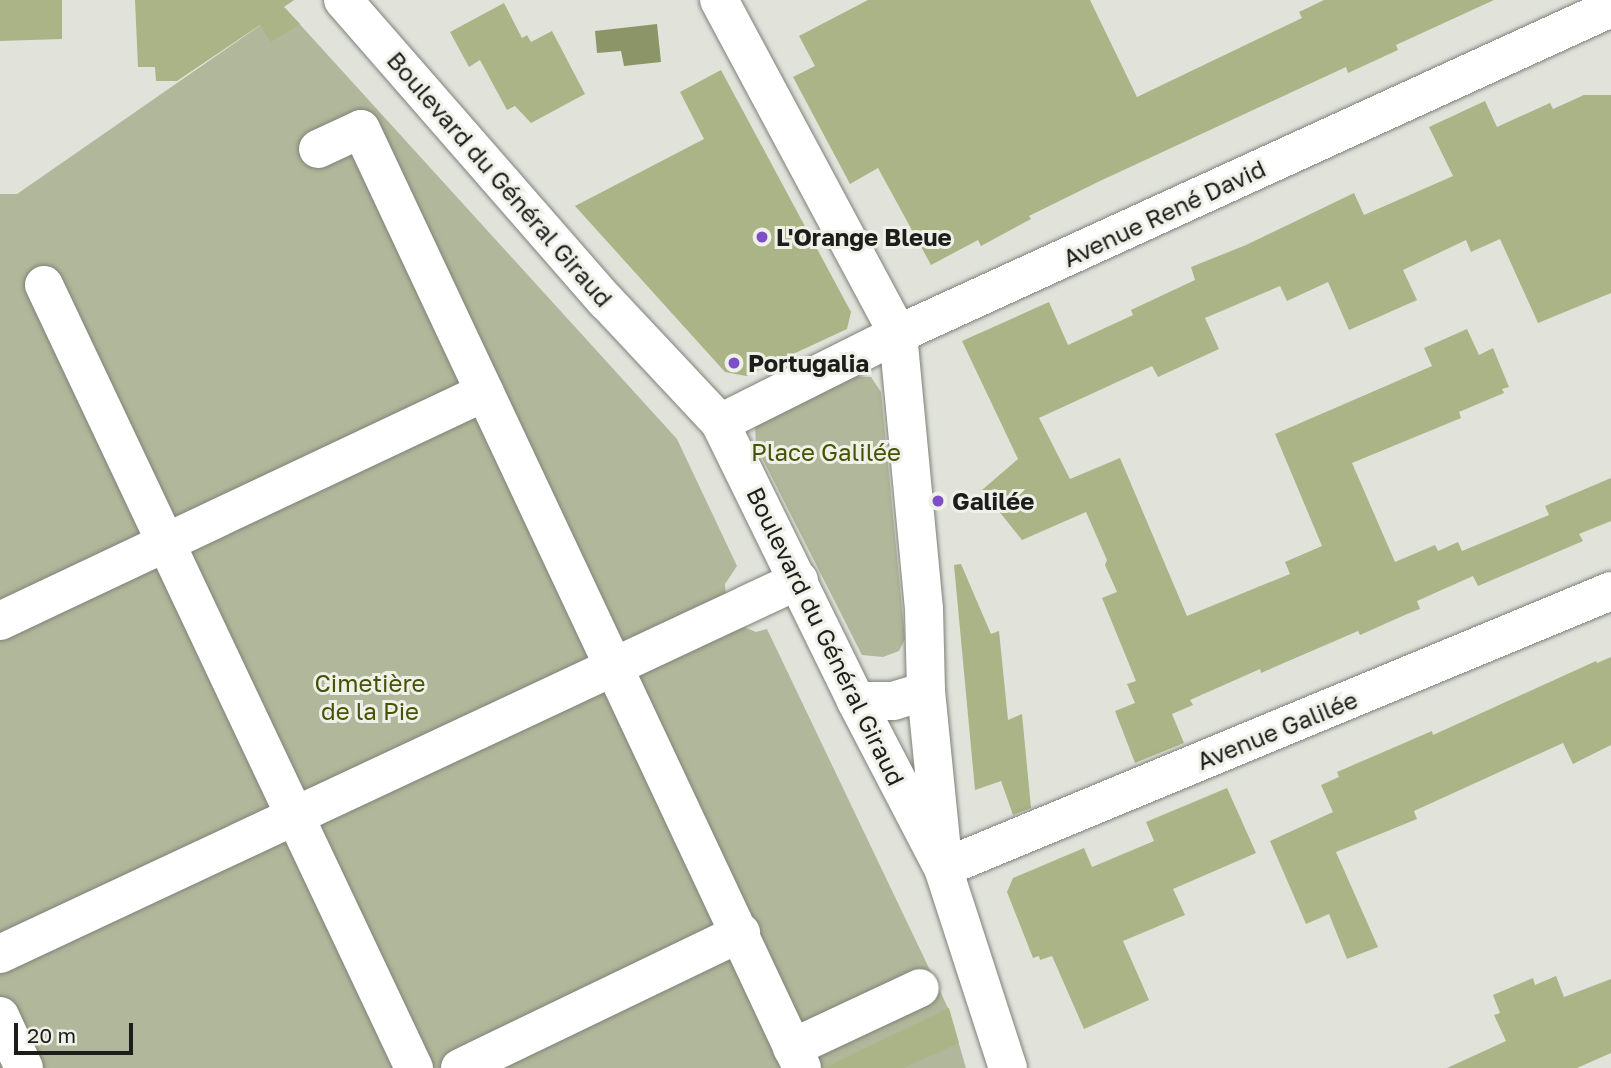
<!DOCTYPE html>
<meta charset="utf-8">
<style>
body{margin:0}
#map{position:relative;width:1611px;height:1068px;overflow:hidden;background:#e1e3db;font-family:"Golos Text",sans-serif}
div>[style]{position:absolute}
.green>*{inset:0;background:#b1b79a}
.water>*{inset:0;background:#8c9568}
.building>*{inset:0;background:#aab486}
.roads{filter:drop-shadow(0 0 2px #7f8179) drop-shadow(0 0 2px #7f8179)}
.minor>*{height:38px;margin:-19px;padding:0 19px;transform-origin:19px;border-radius:19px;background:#fff}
.dots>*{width:19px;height:19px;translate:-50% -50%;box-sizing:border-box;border:4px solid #eff1e9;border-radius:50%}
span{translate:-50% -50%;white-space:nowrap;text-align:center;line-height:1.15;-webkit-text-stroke:6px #eff1e9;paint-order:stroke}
.street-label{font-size:24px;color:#1d1e1b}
.poi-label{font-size:24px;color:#1d1e1b;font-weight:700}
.left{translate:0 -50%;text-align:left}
.park-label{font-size:24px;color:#485205}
.scale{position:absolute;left:14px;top:1023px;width:119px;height:32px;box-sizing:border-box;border:4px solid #1d1e1b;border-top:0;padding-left:9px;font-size:21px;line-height:24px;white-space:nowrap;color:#1d1e1b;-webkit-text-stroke:5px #eff1e9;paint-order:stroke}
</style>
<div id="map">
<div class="green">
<div style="clip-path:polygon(285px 8px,677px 439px,737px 566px,725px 584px,726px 597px,738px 620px,746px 628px,756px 632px,767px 629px,949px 1010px,966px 1068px,0 1068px,0 194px,17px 194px)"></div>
<div style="clip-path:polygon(848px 376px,871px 377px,881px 392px,905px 639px,899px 651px,883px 657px,862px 655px,756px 446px,755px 425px)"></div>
</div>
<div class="water">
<div style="clip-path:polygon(657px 24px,661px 62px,624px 66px,621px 51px,597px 53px,595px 31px)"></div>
</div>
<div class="building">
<div style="clip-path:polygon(0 0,62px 0,62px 39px,0 41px)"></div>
<div style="clip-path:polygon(135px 0,294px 0,284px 7px,300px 24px,271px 42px,260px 25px,177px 81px,156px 81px,155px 67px,138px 67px)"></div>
<div style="clip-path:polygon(868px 0,1090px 0,1137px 97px,1302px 18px,1299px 12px,1324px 0,1494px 0,1396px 45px,1398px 50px,1348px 73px,1346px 67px,1100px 181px,1029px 216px,1031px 219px,981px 246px,978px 240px,931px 265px,878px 168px,850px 184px,793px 77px,815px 66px,799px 36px)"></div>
<div style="clip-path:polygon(504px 3px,522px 38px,527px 35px,531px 42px,552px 31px,585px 94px,531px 123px,515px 106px,507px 110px,480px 60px,469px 67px,450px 32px)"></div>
<div style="clip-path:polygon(721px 70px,851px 312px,847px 329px,746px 376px,725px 372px,575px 206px,704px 139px,680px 92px)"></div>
<div style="clip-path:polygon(1584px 95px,1611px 95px,1611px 293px,1538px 323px,1500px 239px,1471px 252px,1466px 240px,1403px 270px,1417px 300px,1349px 330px,1328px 282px,1287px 301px,1280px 286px,1205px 318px,1219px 349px,1158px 377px,1152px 366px,1039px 418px,1070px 479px,1120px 458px,1187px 616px,1290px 574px,1285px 562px,1322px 546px,1275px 434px,1432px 366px,1424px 348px,1467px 329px,1479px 355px,1493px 348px,1509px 387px,1502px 389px,1504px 393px,1459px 412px,1461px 418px,1352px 463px,1395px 562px,1435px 545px,1438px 551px,1458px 542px,1462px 551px,1549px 515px,1545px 506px,1611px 478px,1611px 521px,1579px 534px,1583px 541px,1478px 586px,1473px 576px,1417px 601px,1420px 609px,1407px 614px,1360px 635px,1358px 631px,1261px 673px,1260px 669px,1190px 700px,1193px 705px,1172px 714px,1184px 743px,1135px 763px,1115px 711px,1135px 703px,1127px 684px,1136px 681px,1102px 598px,1117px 592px,1105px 565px,1107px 560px,1086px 512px,1022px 540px,982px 490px,1018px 459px,962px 341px,1049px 302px,1068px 345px,1133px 315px,1131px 310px,1195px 280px,1191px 267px,1246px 245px,1354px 193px,1364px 215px,1453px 176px,1429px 127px,1485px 101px,1497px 127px,1550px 103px,1553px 109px)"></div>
<div style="clip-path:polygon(961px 564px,991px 634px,999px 631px,1008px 720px,1022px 714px,1031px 808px,1013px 815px,1001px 781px,975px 790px,954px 565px)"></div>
<div style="clip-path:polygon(1611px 657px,1611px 745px,1573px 764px,1563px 743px,1414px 811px,1417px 819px,1336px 852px,1378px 947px,1347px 959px,1329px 914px,1306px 924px,1270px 841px,1333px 812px,1321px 785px,1339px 777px,1337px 772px,1432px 731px,1433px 735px,1596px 661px,1597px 663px)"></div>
<div style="clip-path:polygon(1227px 788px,1256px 853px,1173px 889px,1185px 915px,1123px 941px,1149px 1000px,1084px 1029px,1052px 956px,1040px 960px,1039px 956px,1033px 958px,1007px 892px,1013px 878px,1084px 848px,1092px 867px,1154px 841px,1146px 822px)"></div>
<div style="clip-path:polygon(1556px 976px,1564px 997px,1611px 979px,1611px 1053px,1577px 1068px,1447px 1068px,1506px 1041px,1494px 1015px,1500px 1013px,1493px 995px,1533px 978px,1535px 985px)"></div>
<div style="clip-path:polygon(949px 1008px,959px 1043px,903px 1068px,824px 1068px)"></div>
</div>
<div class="roads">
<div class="minor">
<div style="left:343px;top:0;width:400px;rotate:48.9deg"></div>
<div style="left:606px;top:301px;width:167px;rotate:46.9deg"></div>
<div style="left:720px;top:423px;width:309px;rotate:63.9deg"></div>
<div style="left:856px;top:701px;width:188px;rotate:62.5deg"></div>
<div style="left:943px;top:868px;width:210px;rotate:72deg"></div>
<div style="left:719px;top:0;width:379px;rotate:61.8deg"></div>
<div style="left:898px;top:334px;width:276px;rotate:84.6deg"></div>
<div style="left:924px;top:609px;width:82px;rotate:88.6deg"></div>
<div style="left:926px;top:691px;width:162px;rotate:84.3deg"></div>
<div style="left:318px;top:149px;width:47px;rotate:-24.9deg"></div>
<div style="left:361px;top:129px;width:1037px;rotate:64.84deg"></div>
<div style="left:44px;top:285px;width:866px;rotate:64.71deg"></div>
<div style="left:720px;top:423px;width:199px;rotate:-26.6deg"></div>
<div style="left:898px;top:334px;width:784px;rotate:-24.57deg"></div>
<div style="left:0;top:621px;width:536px;rotate:-25.28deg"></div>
<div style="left:856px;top:701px;width:37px"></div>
<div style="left:893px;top:701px;width:34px;rotate:-17deg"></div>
<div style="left:943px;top:868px;width:723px;rotate:-22.52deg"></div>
<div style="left:0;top:954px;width:882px;rotate:-25.08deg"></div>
<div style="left:0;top:1016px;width:57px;rotate:65.2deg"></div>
<div style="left:792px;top:1048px;width:141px;rotate:-25.1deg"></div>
<div style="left:460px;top:1068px;width:312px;rotate:-25.7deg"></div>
</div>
</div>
<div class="dots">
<div style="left:762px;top:237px;background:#7d4fc7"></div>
<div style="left:734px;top:363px;background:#7d4fc7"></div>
<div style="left:938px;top:501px;background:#7d4fc7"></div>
</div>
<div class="street-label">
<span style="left:500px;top:179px;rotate:49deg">Boulevard du Général Giraud</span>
<span style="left:1164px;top:213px;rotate:-25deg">Avenue René David</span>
<span style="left:826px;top:636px;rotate:64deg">Boulevard du Général Giraud</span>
<span style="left:1277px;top:730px;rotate:-22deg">Avenue Galilée</span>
</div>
<div class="poi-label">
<span class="left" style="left:776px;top:237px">L'Orange Bleue</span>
<span class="left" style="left:748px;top:363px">Portugalia</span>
<span class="left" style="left:952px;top:501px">Galilée</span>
</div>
<div class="park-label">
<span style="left:826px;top:452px">Place Galilée</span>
<span style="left:370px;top:697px">Cimetière<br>de la Pie</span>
</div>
<div class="scale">20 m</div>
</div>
